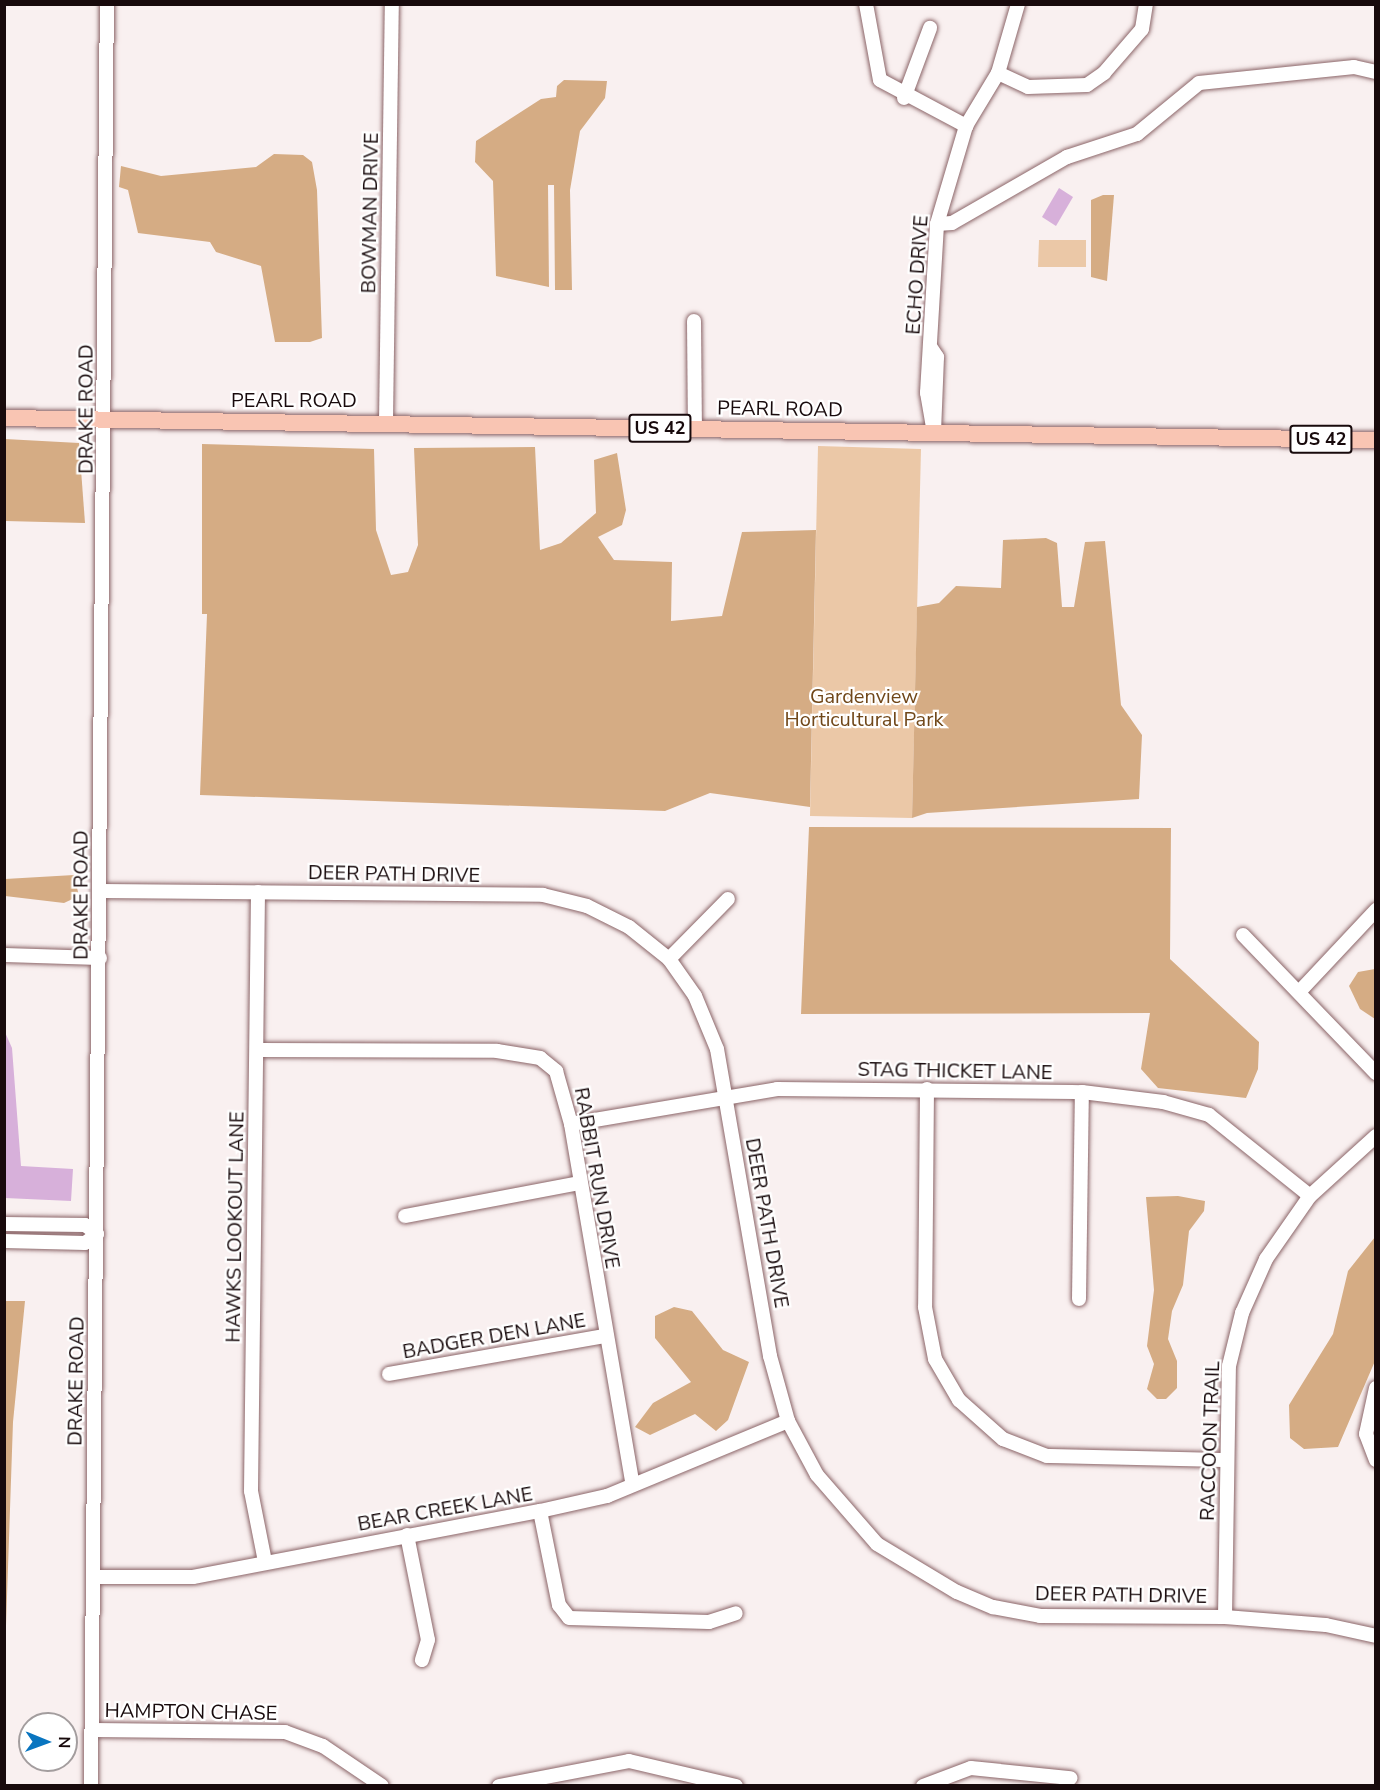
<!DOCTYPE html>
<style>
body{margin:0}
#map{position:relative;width:1380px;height:1790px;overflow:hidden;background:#f9f0f0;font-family:"Nunito Sans",sans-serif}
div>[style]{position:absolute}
.green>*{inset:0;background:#ebc8a7}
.forest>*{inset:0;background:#d5ac84}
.water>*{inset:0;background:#d7b0da}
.roads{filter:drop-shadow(0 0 2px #8b6568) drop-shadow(0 0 2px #8b6568)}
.minor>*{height:14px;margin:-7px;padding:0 7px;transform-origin:7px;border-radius:7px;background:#fff}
.major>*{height:16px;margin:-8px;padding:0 8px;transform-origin:8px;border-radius:8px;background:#f9c5b3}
span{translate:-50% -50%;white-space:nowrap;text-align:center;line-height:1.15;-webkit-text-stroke:4.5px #fff;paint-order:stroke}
.shield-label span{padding:2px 4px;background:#fff;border:2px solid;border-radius:4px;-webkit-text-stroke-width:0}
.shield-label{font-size:18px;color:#180a0c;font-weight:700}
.street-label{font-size:20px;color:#180a0c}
.park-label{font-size:20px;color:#704719}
.frame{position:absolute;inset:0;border:6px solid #180a0c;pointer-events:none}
.north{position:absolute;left:18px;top:1712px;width:60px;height:60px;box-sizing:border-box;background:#fff;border:2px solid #a39d9e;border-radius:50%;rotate:91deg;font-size:16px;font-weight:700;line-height:24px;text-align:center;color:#180a0c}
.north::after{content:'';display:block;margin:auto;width:21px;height:27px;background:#0975c0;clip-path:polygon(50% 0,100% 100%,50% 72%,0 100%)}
</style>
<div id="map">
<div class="green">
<div style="clip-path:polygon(1039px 240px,1086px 240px,1086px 267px,1038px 267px)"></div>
<div style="clip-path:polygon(818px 446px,921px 449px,912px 818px,810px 816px)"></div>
</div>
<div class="forest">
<div style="clip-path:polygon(564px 80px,607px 81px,605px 98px,580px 131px,570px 190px,572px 290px,555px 290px,554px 185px,548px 185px,549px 287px,496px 276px,493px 181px,475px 162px,476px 141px,541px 99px,556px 97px,557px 86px)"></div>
<div style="clip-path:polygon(274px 154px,303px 155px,312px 162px,317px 190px,322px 338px,310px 342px,275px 342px,261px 266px,216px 252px,210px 242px,138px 233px,128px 190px,119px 187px,121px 166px,161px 176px,256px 167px)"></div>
<div style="clip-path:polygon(1103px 195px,1114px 195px,1107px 281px,1091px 277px,1091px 200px)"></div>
<div style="clip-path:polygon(5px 439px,79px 443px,85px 523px,5px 521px)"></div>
<div style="clip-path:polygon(202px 444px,374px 449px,376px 530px,391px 575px,408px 572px,418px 545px,414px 448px,535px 447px,540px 550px,561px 543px,596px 513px,594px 460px,617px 453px,626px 510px,622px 525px,598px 537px,614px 560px,672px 562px,671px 621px,722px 616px,742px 532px,816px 530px,810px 807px,710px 793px,665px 811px,200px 795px,207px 614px,202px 614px)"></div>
<div style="clip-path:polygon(1046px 538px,1057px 543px,1062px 607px,1074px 607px,1085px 542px,1105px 541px,1121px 705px,1142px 735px,1139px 799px,927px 813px,912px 818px,917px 607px,939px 603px,956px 586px,1001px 588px,1003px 540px)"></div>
<div style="clip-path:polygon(809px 827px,1171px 828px,1170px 959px,1259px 1042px,1258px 1069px,1246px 1098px,1158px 1088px,1141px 1069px,1150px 1013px,801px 1014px)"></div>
<div style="clip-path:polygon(74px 875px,79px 896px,64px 903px,5px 896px,5px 879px)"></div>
<div style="clip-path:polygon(1375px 969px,1376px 969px,1375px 1019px,1360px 1009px,1349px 986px,1358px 972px)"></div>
<div style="clip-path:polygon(1178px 1196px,1205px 1201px,1204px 1211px,1189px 1231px,1183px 1285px,1172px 1311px,1168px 1339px,1177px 1361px,1177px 1388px,1166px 1399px,1157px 1399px,1147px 1389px,1154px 1364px,1147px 1346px,1154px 1290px,1146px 1197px)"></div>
<div style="clip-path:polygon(1375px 1237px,1375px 1361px,1338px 1447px,1304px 1449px,1290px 1438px,1289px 1405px,1333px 1334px,1348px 1271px)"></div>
<div style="clip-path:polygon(5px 1301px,25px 1301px,13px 1422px,5px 1655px)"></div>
<div style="clip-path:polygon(674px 1307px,692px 1311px,723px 1350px,749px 1362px,728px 1420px,716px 1431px,695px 1414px,650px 1435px,635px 1427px,653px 1403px,691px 1382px,655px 1338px,655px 1316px)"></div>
</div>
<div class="water">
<div style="clip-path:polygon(1059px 188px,1073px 197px,1056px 226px,1042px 217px)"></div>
<div style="clip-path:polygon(4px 1030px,12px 1048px,21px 1166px,73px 1169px,71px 1201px,5px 1198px)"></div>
</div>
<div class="roads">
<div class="minor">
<div style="left:866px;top:4px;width:77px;rotate:79.6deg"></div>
<div style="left:880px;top:80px;width:98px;rotate:28.1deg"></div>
<div style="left:998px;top:73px;width:33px;rotate:25deg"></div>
<div style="left:1028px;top:87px;width:59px;rotate:-1.9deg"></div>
<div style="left:1087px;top:85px;width:21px;rotate:-35deg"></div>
<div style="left:1104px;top:73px;width:58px;rotate:-49.2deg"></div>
<div style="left:1142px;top:29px;width:25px;rotate:-81deg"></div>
<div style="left:904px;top:98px;width:75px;rotate:-69.6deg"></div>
<div style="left:937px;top:224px;width:15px;rotate:-4deg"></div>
<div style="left:952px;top:223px;width:133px;rotate:-29.9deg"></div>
<div style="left:1067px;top:157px;width:74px;rotate:-18.2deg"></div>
<div style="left:1137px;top:134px;width:80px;rotate:-39.4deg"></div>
<div style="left:1199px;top:83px;width:156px;rotate:-5.9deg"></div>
<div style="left:1354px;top:67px;width:23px;rotate:13deg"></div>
<div style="left:694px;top:321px;width:107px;rotate:89.5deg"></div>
<div style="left:931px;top:348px;width:11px;rotate:56deg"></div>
<div style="left:937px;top:357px;width:74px;rotate:92.3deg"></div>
<div style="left:386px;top:421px;width:417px;rotate:-89.2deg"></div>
<div style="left:934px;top:433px;width:41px;rotate:-99.9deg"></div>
<div style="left:927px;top:393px;width:169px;rotate:-86.6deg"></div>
<div style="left:937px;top:224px;width:102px;rotate:-73.5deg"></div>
<div style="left:966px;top:126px;width:62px;rotate:-58.9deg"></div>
<div style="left:998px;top:73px;width:72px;rotate:-73.8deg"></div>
<div style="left:101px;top:891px;width:442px;rotate:0.5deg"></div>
<div style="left:543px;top:895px;width:45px;rotate:14deg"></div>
<div style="left:587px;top:906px;width:47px;rotate:26.6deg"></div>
<div style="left:629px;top:927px;width:51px;rotate:38.7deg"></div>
<div style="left:669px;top:959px;width:45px;rotate:54.9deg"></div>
<div style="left:695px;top:996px;width:57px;rotate:67.5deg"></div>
<div style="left:717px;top:1049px;width:312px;rotate:80.2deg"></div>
<div style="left:770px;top:1356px;width:67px;rotate:74.5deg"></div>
<div style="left:788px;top:1421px;width:61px;rotate:61.8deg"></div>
<div style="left:817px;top:1475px;width:91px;rotate:49deg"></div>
<div style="left:877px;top:1544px;width:93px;rotate:31deg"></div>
<div style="left:957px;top:1592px;width:39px;rotate:23deg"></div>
<div style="left:993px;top:1607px;width:48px;rotate:10.8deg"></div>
<div style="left:1040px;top:1616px;width:185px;rotate:0.3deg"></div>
<div style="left:1225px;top:1617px;width:101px;rotate:4.5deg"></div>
<div style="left:1326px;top:1625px;width:51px;rotate:12.4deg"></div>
<div style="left:258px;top:892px;width:599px;rotate:90.67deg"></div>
<div style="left:251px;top:1491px;width:72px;rotate:78.8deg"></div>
<div style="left:1243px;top:935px;width:192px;rotate:46.1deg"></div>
<div style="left:4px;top:955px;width:96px;rotate:1.8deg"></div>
<div style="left:669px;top:959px;width:84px;rotate:-45.5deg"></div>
<div style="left:1301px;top:990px;width:110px;rotate:-46.8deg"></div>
<div style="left:257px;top:1050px;width:240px;rotate:0.2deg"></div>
<div style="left:497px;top:1051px;width:44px;rotate:9.2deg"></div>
<div style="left:540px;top:1058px;width:21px;rotate:39deg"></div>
<div style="left:556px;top:1071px;width:55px;rotate:74.2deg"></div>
<div style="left:571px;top:1124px;width:366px;rotate:80.3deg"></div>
<div style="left:927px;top:1089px;width:218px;rotate:90.5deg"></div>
<div style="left:925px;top:1307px;width:53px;rotate:79.1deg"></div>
<div style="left:935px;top:1359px;width:48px;rotate:59.7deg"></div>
<div style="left:959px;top:1400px;width:59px;rotate:41.6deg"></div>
<div style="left:1003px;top:1439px;width:47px;rotate:21.1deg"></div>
<div style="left:1047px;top:1456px;width:179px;rotate:1.3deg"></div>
<div style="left:571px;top:1124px;width:209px;rotate:-9.6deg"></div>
<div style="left:777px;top:1089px;width:305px;rotate:0.6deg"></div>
<div style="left:1082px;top:1092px;width:82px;rotate:7deg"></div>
<div style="left:1163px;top:1102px;width:48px;rotate:15.8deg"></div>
<div style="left:1209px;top:1115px;width:129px;rotate:38.7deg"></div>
<div style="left:405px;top:1216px;width:178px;rotate:-10.7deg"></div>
<div style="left:4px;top:1224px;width:81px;rotate:0.7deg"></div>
<div style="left:85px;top:1225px;width:15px;rotate:37deg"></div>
<div style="left:97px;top:1234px;width:15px;rotate:143deg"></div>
<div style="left:85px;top:1243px;width:81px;rotate:-178.6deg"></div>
<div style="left:1079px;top:1299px;width:207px;rotate:-89.2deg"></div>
<div style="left:389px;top:1374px;width:219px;rotate:-10deg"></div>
<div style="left:1376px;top:1388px;width:47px;rotate:102.3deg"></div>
<div style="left:1366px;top:1434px;width:28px;rotate:69deg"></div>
<div style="left:540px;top:1511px;width:96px;rotate:78.6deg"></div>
<div style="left:559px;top:1605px;width:16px;rotate:52deg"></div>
<div style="left:569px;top:1618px;width:140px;rotate:1.6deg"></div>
<div style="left:709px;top:1622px;width:28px;rotate:-18deg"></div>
<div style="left:407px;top:1535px;width:107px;rotate:78.7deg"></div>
<div style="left:428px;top:1640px;width:21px;rotate:107deg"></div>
<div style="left:95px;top:1577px;width:98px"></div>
<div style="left:193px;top:1577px;width:353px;rotate:-10.8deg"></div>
<div style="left:540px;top:1511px;width:69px;rotate:-12.6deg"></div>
<div style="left:607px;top:1496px;width:196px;rotate:-22.5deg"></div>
<div style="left:1225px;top:1617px;width:251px;rotate:-89.1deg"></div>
<div style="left:1229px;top:1366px;width:55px;rotate:-76.2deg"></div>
<div style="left:1242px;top:1313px;width:59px;rotate:-66deg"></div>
<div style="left:1266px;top:1259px;width:77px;rotate:-55.1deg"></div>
<div style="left:1310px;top:1196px;width:89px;rotate:-42.3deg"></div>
<div style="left:93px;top:1730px;width:192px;rotate:0.6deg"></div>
<div style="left:285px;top:1732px;width:40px;rotate:20.2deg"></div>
<div style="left:323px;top:1746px;width:71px;rotate:34.1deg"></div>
<div style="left:91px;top:1786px;width:1782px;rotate:-89.49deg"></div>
<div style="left:499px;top:1786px;width:132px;rotate:-10.9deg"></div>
<div style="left:629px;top:1761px;width:110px;rotate:13.2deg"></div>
<div style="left:923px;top:1786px;width:51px;rotate:-20.6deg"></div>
<div style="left:971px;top:1768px;width:100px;rotate:5.8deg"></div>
</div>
<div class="major">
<div style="left:4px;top:418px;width:1372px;rotate:0.92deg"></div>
</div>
</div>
<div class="shield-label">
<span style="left:660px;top:428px">US 42</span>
<span style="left:1321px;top:439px">US 42</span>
</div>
<div class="street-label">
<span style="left:370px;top:213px;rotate:-89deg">BOWMAN DRIVE</span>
<span style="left:917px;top:275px;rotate:-86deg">ECHO DRIVE</span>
<span style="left:294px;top:400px">PEARL ROAD</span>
<span style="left:86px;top:409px;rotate:-90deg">DRAKE ROAD</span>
<span style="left:780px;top:409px;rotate:1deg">PEARL ROAD</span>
<span style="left:394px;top:874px;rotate:1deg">DEER PATH DRIVE</span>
<span style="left:81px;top:895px;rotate:-90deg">DRAKE ROAD</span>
<span style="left:955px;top:1071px;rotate:1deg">STAG THICKET LANE</span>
<span style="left:597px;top:1178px;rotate:80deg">RABBIT RUN DRIVE</span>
<span style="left:767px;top:1223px;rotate:80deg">DEER PATH DRIVE</span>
<span style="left:235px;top:1227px;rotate:-89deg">HAWKS LOOKOUT LANE</span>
<span style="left:494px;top:1336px;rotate:-10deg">BADGER DEN LANE</span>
<span style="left:76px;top:1381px;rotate:-89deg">DRAKE ROAD</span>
<span style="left:1210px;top:1441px;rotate:-88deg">RACCOON TRAIL</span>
<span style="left:445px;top:1509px;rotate:-10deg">BEAR CREEK LANE</span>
<span style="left:1121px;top:1595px;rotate:1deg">DEER PATH DRIVE</span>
<span style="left:191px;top:1712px;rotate:1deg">HAMPTON CHASE</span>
</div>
<div class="park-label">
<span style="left:864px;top:708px">Gardenview<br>Horticultural Park</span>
</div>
<div class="frame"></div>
<div class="north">N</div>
</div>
